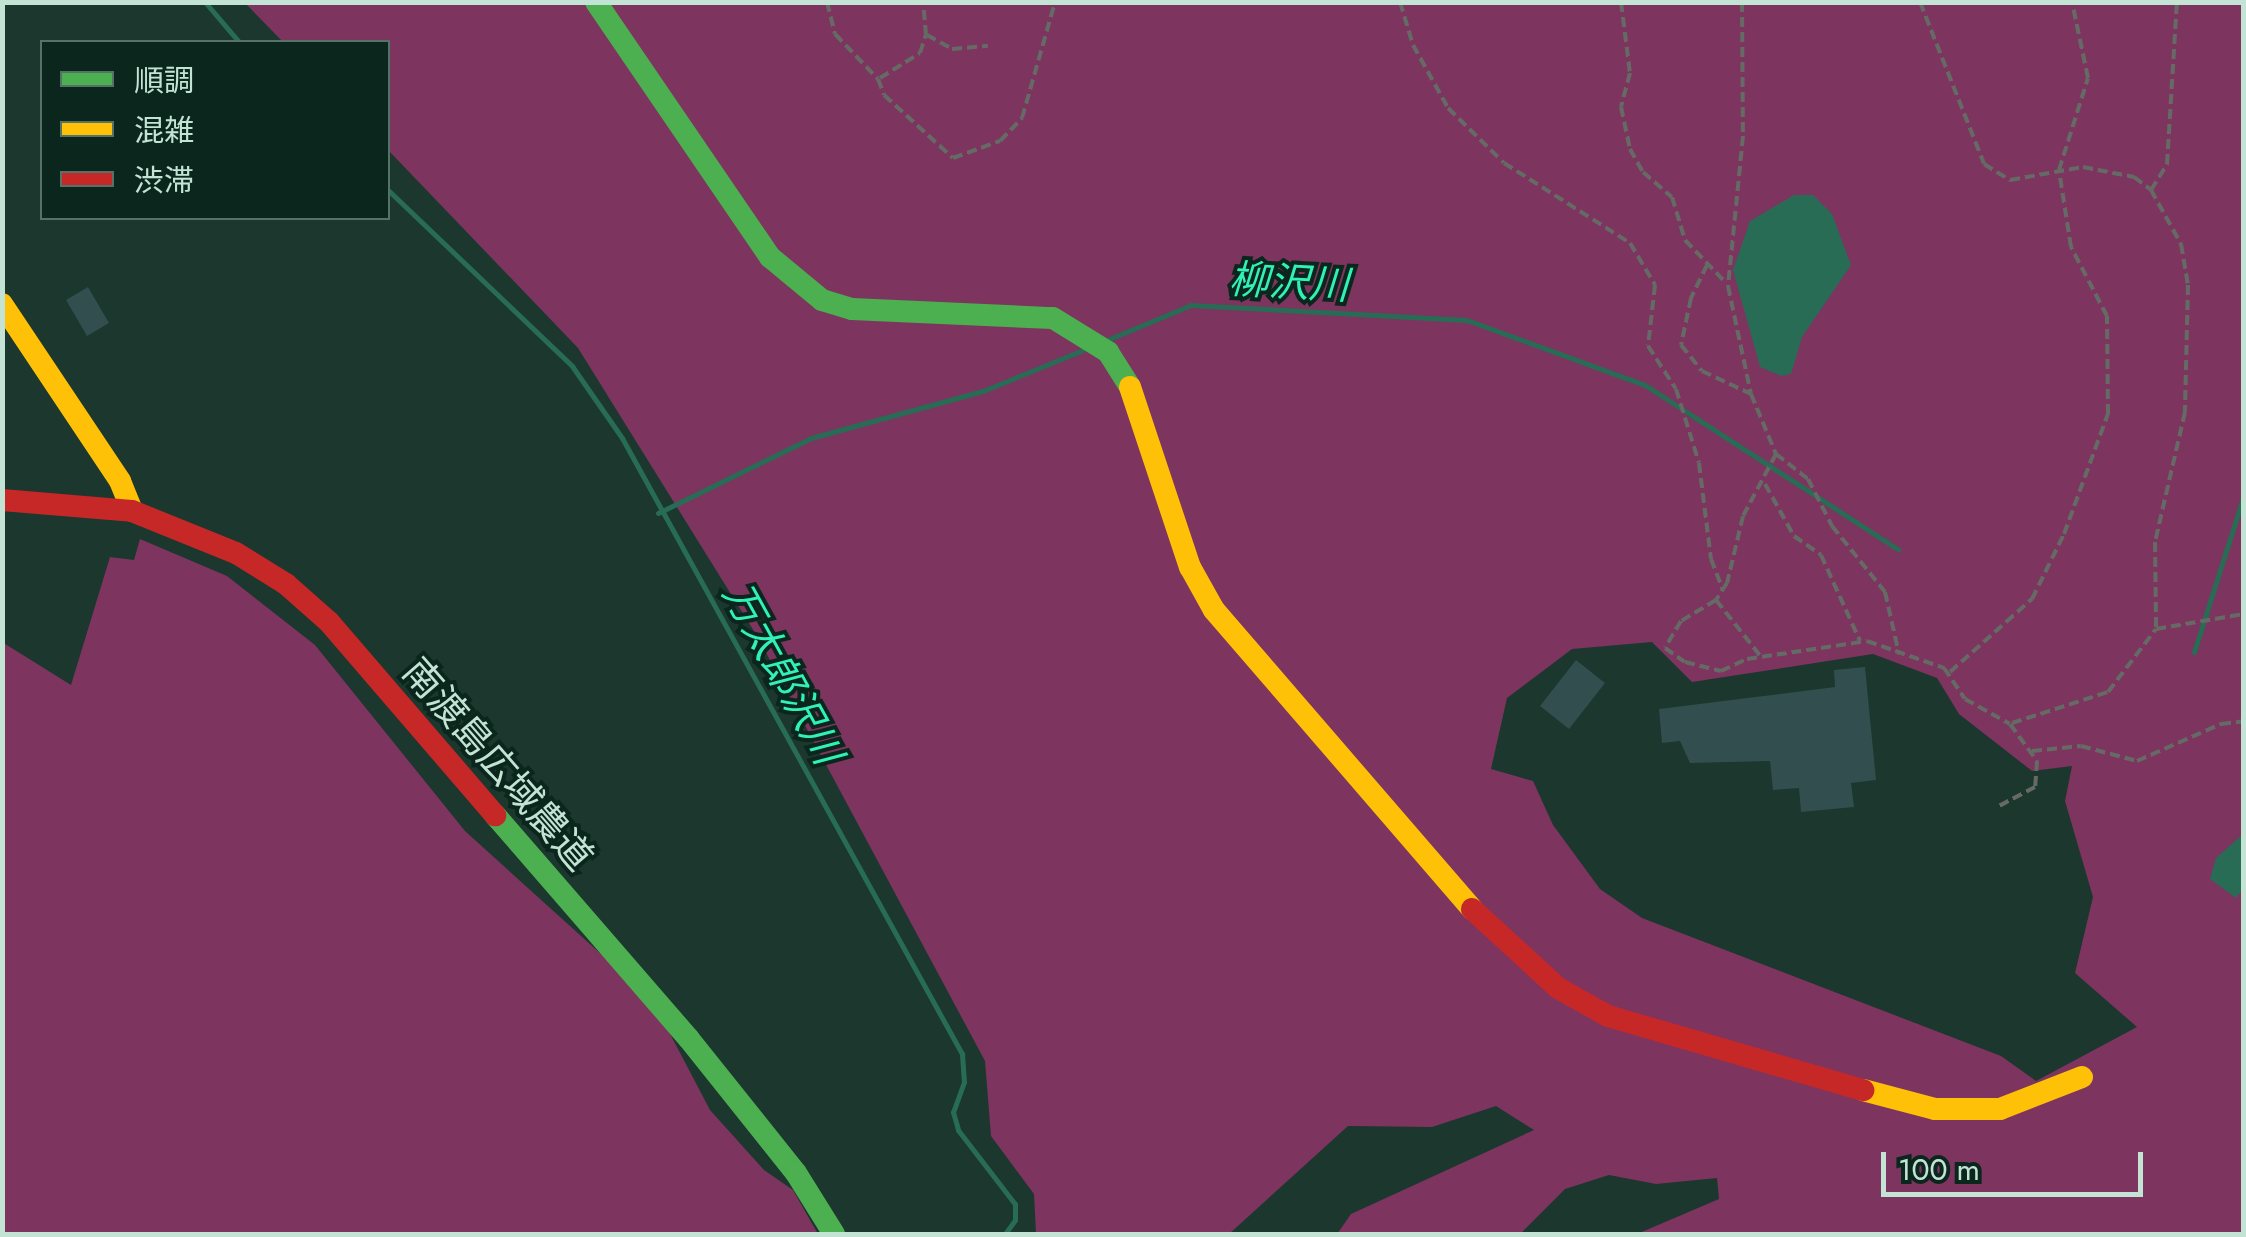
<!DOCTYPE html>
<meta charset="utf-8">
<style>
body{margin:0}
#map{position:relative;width:2246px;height:1237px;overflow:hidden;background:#1b372e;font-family:Jost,"Noto Sans JP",sans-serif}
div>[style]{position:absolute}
.green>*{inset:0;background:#7d345f}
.water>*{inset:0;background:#296c55}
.stream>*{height:5px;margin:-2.5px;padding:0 2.5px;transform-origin:2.5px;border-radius:2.5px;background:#296c55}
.building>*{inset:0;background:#324e4e}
.path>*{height:4px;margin-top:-2px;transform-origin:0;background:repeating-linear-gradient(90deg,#656a64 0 10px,transparent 0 15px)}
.fast>*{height:22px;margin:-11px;padding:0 11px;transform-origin:11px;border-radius:11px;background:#4caf50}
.slow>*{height:22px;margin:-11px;padding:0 11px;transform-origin:11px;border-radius:11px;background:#ffc107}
.jam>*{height:22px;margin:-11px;padding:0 11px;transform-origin:11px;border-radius:11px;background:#c62828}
span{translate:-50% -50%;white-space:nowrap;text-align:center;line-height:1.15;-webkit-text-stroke:8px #0b261c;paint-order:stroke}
.street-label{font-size:38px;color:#c3e3d5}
.water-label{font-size:40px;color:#31f1b9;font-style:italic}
.frame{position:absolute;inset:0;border:5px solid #c3e3d5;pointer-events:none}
.legend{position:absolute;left:40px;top:40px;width:350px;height:180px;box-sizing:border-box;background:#0b261c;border:2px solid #557266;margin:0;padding:12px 18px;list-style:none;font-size:30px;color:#c3e3d5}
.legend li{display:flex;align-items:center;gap:20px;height:50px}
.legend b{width:50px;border:2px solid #557266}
.scale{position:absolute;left:1881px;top:1152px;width:262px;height:45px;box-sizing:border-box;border:5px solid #c3e3d5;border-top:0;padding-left:12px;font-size:30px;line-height:35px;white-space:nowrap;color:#c3e3d5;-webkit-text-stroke:8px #0b261c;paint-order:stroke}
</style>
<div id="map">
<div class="green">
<div style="clip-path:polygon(evenodd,245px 3px,2243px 3px,2243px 1234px,1637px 1234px,1719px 1199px,1717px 1178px,1656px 1184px,1609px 1175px,1565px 1189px,1520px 1234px,1337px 1234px,1351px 1214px,1534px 1130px,1496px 1106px,1432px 1127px,1348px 1126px,1229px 1234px,1036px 1234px,1034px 1194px,991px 1136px,985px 1061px,757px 636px,578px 348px,388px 150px,388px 42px,283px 42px,245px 3px,1652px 642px,1692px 682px,1873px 654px,1937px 678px,1959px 714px,2032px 771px,2072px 766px,2065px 801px,2093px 897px,2075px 973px,2137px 1027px,2036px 1081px,2001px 1056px,1642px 918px,1600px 889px,1553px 825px,1533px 781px,1491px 769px,1507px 698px,1572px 649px,1652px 642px)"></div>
<div style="clip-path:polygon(140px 539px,227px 576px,315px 645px,465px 831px,622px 973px,667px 1028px,710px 1110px,764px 1170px,793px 1190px,818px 1234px,3px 1234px,2px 642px,71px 685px,110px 557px,134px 560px)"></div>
</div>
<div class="water">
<div style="clip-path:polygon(1794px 195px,1813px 195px,1832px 214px,1851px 265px,1802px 337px,1791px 374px,1781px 376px,1760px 367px,1733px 270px,1750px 221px)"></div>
<div style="clip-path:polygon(2243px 834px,2243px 889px,2236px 898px,2210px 879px,2216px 858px)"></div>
</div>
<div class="stream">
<div style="left:205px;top:2px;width:52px;rotate:49.6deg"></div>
<div style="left:388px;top:190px;width:255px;rotate:43.7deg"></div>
<div style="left:572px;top:366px;width:88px;rotate:55.2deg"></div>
<div style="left:622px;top:438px;width:704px;rotate:61.1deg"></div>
<div style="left:962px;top:1054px;width:28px;rotate:86deg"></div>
<div style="left:964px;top:1082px;width:32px;rotate:110deg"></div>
<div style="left:953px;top:1112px;width:19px;rotate:74deg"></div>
<div style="left:958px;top:1130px;width:93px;rotate:52.4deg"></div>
<div style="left:1015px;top:1204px;width:16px;rotate:90deg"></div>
<div style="left:1015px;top:1220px;width:17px;rotate:126deg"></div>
<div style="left:1107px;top:340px;width:91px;rotate:-22.6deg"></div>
<div style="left:1191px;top:305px;width:276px;rotate:3.1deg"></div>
<div style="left:1467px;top:320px;width:189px;rotate:20.1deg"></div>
<div style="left:1645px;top:385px;width:302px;rotate:33deg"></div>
<div style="left:658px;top:513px;width:170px;rotate:-26.1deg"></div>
<div style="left:811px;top:438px;width:178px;rotate:-15.3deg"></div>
<div style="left:983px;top:391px;width:108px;rotate:-22.3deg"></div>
<div style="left:2194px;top:652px;width:166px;rotate:-72.4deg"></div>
</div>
<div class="building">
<div style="clip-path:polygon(88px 287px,109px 323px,87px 336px,66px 300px)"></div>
<div style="clip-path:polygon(1576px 660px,1605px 683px,1569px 729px,1540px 706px)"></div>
<div style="clip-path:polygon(1865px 667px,1876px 780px,1851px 783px,1854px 807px,1801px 812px,1799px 788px,1773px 790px,1770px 761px,1690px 763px,1680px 741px,1662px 743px,1659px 709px,1835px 687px,1834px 670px)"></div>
</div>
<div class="path">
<div style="left:827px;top:2px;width:33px;rotate:76deg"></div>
<div style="left:835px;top:34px;width:62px;rotate:46.3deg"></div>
<div style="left:878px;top:79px;width:17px;rotate:69deg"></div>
<div style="left:884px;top:95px;width:93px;rotate:42.4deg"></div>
<div style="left:953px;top:158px;width:50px;rotate:-19.9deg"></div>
<div style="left:1000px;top:141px;width:32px;rotate:-46deg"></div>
<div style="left:1022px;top:118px;width:121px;rotate:-74.1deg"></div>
<div style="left:1400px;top:2px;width:45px;rotate:73.2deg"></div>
<div style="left:1413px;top:45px;width:72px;rotate:60.9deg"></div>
<div style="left:1448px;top:108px;width:78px;rotate:44.5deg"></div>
<div style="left:1504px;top:163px;width:149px;rotate:32.4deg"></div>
<div style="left:1630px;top:243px;width:49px;rotate:59.2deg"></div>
<div style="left:1655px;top:285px;width:61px;rotate:96.5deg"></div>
<div style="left:1648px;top:346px;width:51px;rotate:56.9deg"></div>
<div style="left:1676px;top:389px;width:77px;rotate:72.7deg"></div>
<div style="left:1699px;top:463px;width:97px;rotate:82.9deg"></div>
<div style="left:1711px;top:559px;width:33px;rotate:69deg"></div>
<div style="left:1621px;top:2px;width:72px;rotate:82.8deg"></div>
<div style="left:1630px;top:73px;width:35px;rotate:105deg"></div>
<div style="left:1621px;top:107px;width:43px;rotate:77.9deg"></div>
<div style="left:1630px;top:149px;width:26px;rotate:61deg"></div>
<div style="left:1643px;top:172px;width:38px;rotate:41deg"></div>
<div style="left:1672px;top:197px;width:45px;rotate:73.2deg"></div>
<div style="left:1685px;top:240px;width:59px;rotate:46.4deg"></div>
<div style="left:1742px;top:2px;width:134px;rotate:89.6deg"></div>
<div style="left:1743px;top:136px;width:151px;rotate:95.7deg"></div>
<div style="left:1728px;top:286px;width:110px;rotate:78deg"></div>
<div style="left:1920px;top:2px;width:174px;rotate:68.4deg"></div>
<div style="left:1984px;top:164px;width:31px;rotate:32deg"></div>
<div style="left:2010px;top:180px;width:74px;rotate:-10.1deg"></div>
<div style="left:2083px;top:167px;width:52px;rotate:11.1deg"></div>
<div style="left:2134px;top:177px;width:21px;rotate:37deg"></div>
<div style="left:2151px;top:190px;width:62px;rotate:60.9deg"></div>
<div style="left:2181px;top:244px;width:42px;rotate:80.3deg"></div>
<div style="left:2188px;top:285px;width:127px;rotate:91.4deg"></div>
<div style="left:2185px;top:412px;width:133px;rotate:103deg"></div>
<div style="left:2155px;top:542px;width:87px;rotate:89.3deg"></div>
<div style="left:927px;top:35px;width:29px;rotate:29deg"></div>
<div style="left:952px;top:49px;width:36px;rotate:-5deg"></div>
<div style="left:880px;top:78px;width:47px;rotate:-32deg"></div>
<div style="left:920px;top:53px;width:19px;rotate:-72deg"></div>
<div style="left:926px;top:35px;width:33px;rotate:-95deg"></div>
<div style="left:2151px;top:190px;width:31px;rotate:-58deg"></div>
<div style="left:2167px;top:164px;width:162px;rotate:-86.5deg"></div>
<div style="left:1707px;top:265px;width:37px;rotate:116deg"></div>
<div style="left:1691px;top:298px;width:48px;rotate:102deg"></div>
<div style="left:1681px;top:345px;width:33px;rotate:51deg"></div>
<div style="left:1702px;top:371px;width:54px;rotate:25.1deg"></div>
<div style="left:1751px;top:394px;width:65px;rotate:67.4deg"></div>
<div style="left:1776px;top:454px;width:70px;rotate:118deg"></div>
<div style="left:1743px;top:516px;width:69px;rotate:103.4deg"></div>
<div style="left:1727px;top:583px;width:20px;rotate:123deg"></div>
<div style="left:1716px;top:600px;width:41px;rotate:149deg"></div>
<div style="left:1681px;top:621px;width:31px;rotate:121deg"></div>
<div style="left:1665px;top:648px;width:24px;rotate:35deg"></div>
<div style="left:1685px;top:662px;width:37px;rotate:14deg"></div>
<div style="left:1721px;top:671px;width:29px;rotate:-25deg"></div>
<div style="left:1747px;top:659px;width:121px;rotate:-8.5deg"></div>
<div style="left:1867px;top:641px;width:82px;rotate:19.3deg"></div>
<div style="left:1944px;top:668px;width:37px;rotate:56deg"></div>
<div style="left:1965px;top:699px;width:51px;rotate:29.1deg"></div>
<div style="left:2010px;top:724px;width:46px;rotate:53.9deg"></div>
<div style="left:2037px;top:761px;width:26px;rotate:94deg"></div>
<div style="left:2035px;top:787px;width:41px;rotate:152.2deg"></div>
<div style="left:1776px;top:454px;width:41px;rotate:38deg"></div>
<div style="left:1808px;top:479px;width:53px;rotate:62.9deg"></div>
<div style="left:1832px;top:526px;width:85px;rotate:51.2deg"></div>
<div style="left:1885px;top:592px;width:64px;rotate:77.3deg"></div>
<div style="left:1765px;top:484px;width:60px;rotate:60.9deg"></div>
<div style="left:1794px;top:536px;width:33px;rotate:35deg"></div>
<div style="left:1821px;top:555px;width:94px;rotate:65.6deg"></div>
<div style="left:1716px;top:600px;width:74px;rotate:51.6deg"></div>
<div style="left:1950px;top:672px;width:110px;rotate:-41.7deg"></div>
<div style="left:2032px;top:599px;width:72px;rotate:-63.8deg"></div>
<div style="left:2064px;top:534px;width:128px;rotate:-69.9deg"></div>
<div style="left:2108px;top:414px;width:98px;rotate:-90.6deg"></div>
<div style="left:2107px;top:316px;width:78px;rotate:-117.6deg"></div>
<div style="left:2071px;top:247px;width:78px;rotate:-98.9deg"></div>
<div style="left:2059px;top:170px;width:96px;rotate:-72.5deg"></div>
<div style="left:2088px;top:78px;width:78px;rotate:-101.9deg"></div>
<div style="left:2012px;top:723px;width:101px;rotate:-17.9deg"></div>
<div style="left:2108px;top:692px;width:79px;rotate:-52.7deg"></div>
<div style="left:2156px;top:629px;width:89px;rotate:-9.7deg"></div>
<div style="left:2032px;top:751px;width:49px;rotate:-5.8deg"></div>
<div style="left:2081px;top:746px;width:58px;rotate:15deg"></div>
<div style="left:2137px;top:761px;width:92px;rotate:-23.8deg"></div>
<div style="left:2221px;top:724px;width:23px;rotate:-7deg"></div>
</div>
<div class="fast">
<div style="left:596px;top:2px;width:309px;rotate:55.7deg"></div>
<div style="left:770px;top:257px;width:67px;rotate:39.6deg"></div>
<div style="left:822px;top:300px;width:31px;rotate:17deg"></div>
<div style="left:852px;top:309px;width:201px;rotate:2.6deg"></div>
<div style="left:1053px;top:318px;width:65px;rotate:31.7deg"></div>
<div style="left:1108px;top:352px;width:41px;rotate:57.8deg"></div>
<div style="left:495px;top:815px;width:296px;rotate:49.1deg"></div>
<div style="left:689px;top:1039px;width:171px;rotate:51.4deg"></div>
<div style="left:796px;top:1173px;width:72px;rotate:58.1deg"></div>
</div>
<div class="slow">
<div style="left:2px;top:304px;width:213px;rotate:56.3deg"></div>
<div style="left:120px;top:481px;width:32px;rotate:68deg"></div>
<div style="left:1130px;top:387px;width:190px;rotate:71.6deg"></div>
<div style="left:1190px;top:567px;width:49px;rotate:60.8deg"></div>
<div style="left:1214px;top:610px;width:395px;rotate:49.2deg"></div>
<div style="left:1863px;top:1090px;width:74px;rotate:14.8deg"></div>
<div style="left:1935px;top:1109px;width:65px"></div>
<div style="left:2000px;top:1109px;width:88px;rotate:-21.3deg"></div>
</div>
<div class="jam">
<div style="left:2px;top:500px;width:130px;rotate:4.8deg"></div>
<div style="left:132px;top:511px;width:112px;rotate:22deg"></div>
<div style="left:236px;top:553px;width:59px;rotate:31.8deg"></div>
<div style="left:286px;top:584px;width:57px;rotate:41.5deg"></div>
<div style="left:329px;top:622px;width:255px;rotate:49.3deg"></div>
<div style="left:1472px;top:909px;width:117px;rotate:42.6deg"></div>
<div style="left:1558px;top:988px;width:57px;rotate:29.2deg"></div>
<div style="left:1608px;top:1016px;width:266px;rotate:16.2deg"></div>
</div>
<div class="street-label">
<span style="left:498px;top:764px;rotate:49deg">南渡島広域農道</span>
</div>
<div class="water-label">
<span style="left:1289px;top:282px;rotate:3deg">柳沢川</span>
<span style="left:783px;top:673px;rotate:61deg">万太郎沢川</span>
</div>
<div class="frame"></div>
<ul class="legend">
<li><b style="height:12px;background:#4caf50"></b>順調</li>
<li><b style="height:12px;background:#ffc107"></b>混雑</li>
<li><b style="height:12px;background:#c62828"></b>渋滞</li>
</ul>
<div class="scale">100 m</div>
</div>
